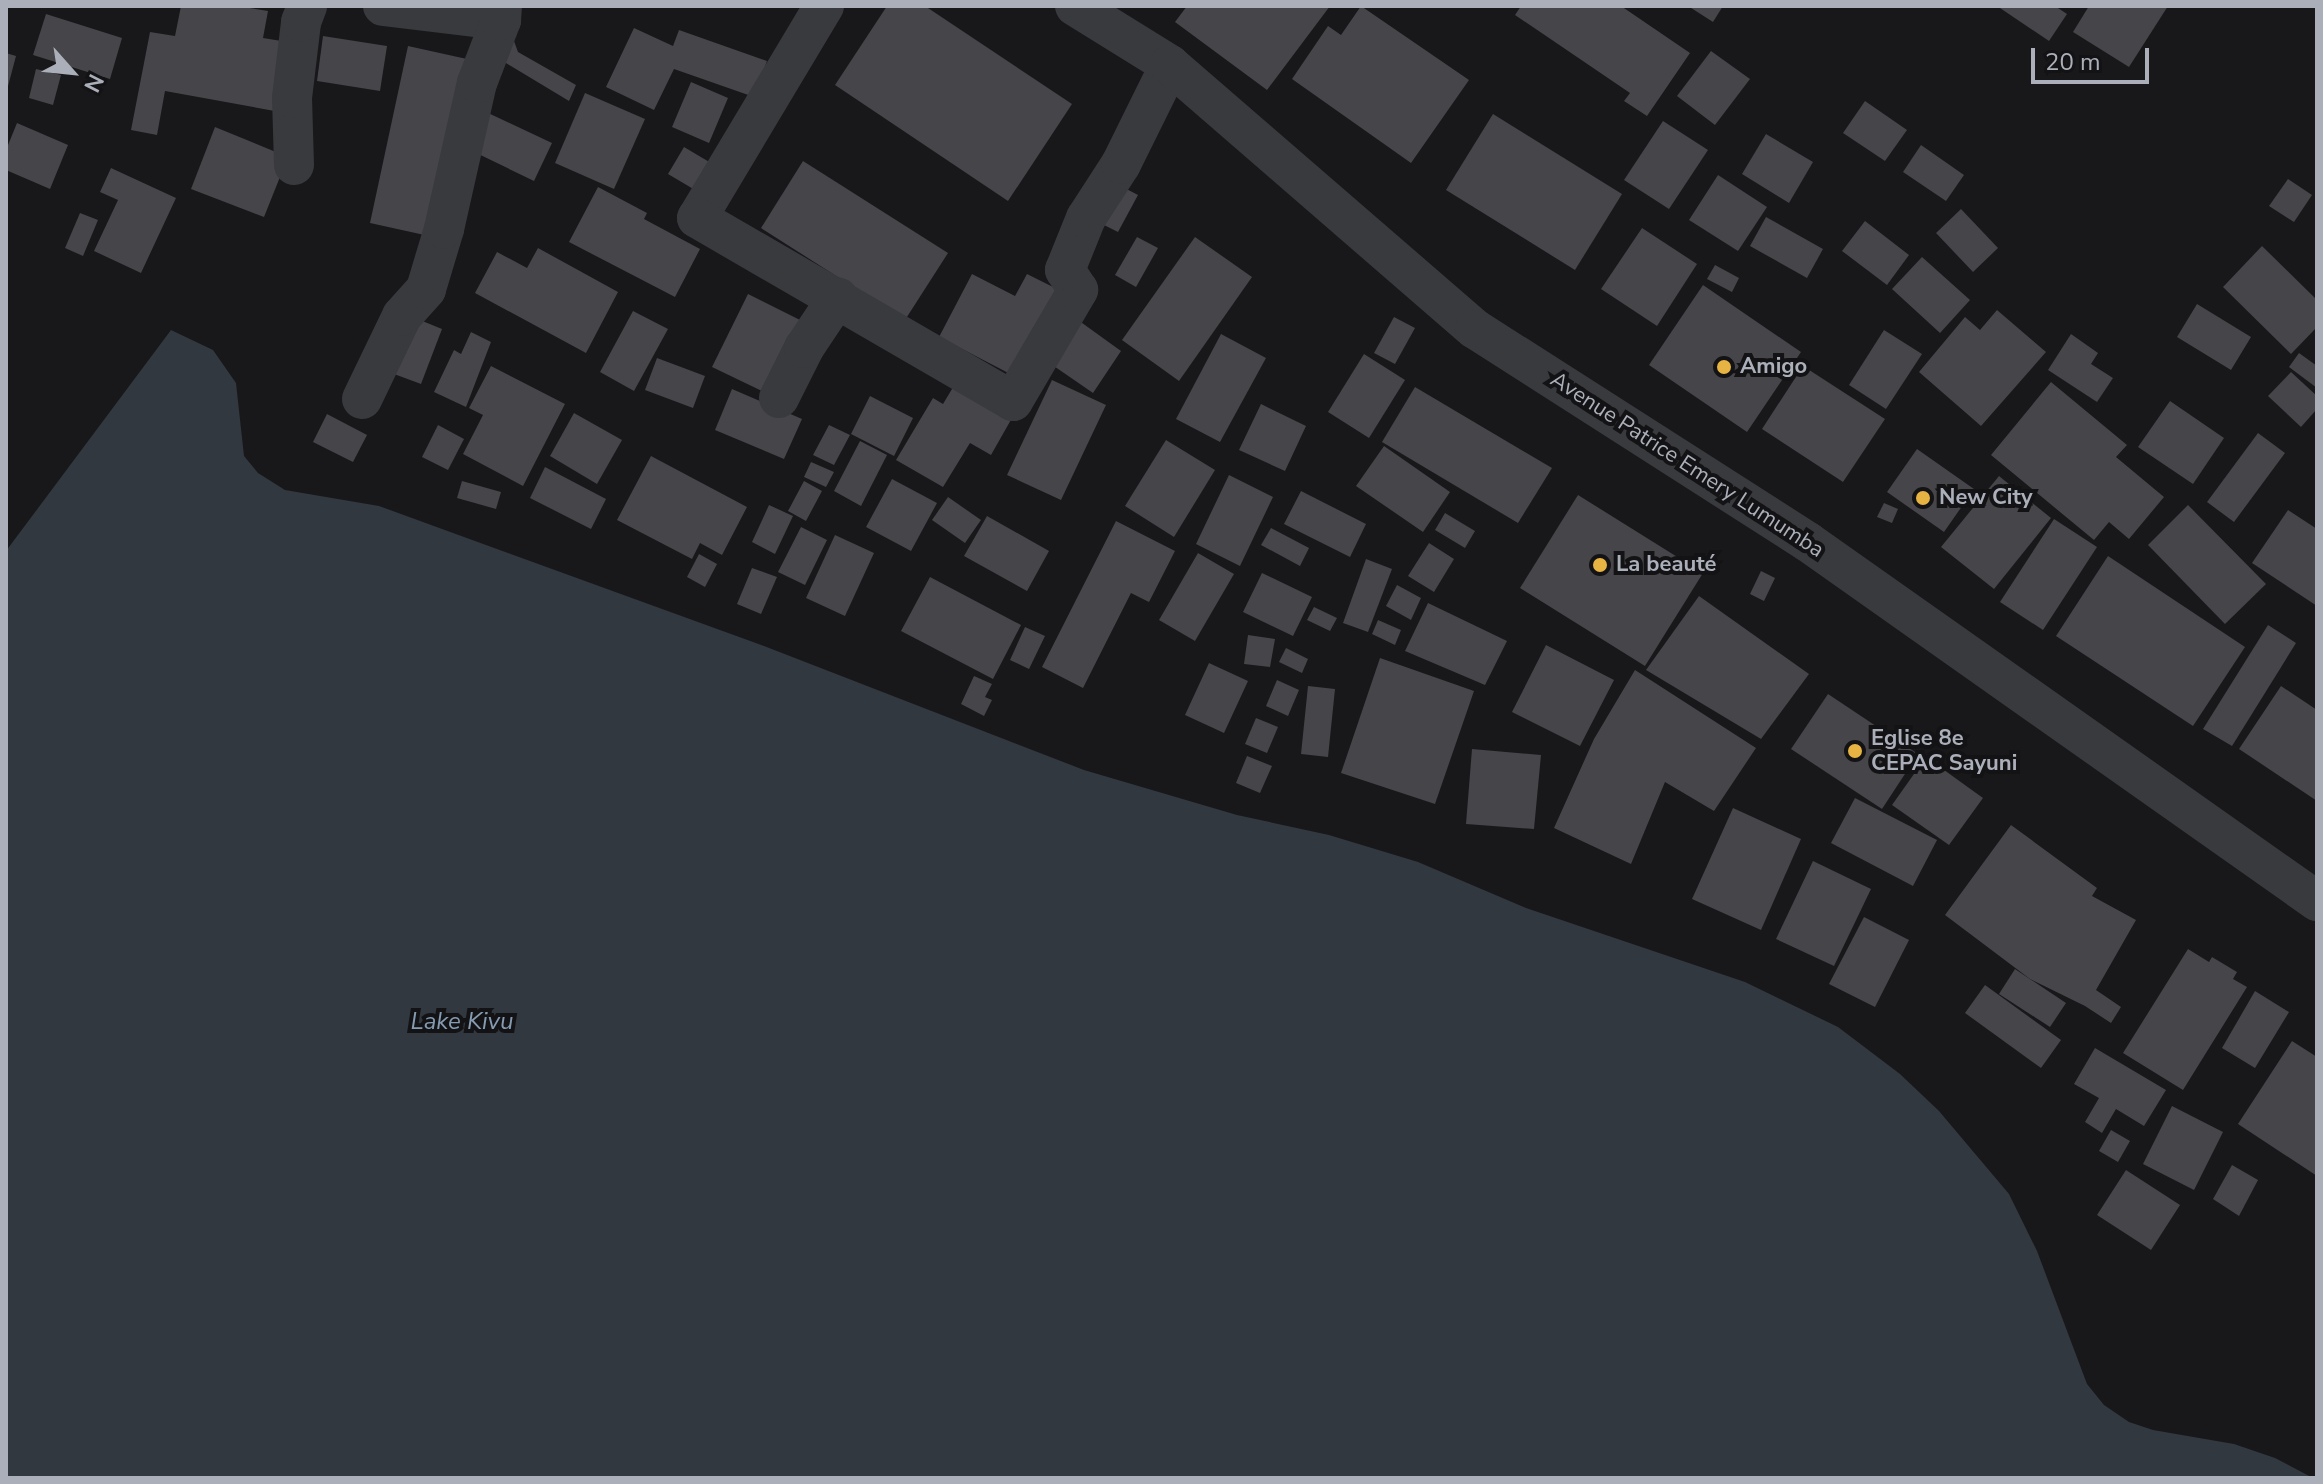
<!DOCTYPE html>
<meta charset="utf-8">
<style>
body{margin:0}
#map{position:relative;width:2323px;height:1484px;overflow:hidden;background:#18181a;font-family:"Nunito Sans",sans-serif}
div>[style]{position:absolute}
.water>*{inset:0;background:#31383f}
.building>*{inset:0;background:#45454a}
.minor>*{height:40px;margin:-20px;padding:0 20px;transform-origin:20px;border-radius:20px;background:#393a3e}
.dots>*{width:22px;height:22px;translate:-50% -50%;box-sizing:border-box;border:4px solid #131315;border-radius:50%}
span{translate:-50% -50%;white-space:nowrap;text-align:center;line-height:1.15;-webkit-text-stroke:8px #131315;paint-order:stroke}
.poi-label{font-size:22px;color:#abafb9;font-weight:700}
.left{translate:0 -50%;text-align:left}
.street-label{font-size:22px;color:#abafb9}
.water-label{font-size:24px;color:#849bb1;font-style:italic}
.frame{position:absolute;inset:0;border:8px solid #abafb9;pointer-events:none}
.north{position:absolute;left:32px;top:32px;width:80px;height:80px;-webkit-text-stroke:6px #131315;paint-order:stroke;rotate:117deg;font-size:22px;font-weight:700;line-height:32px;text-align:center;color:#abafb9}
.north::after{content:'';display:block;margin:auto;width:28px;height:36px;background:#abafb9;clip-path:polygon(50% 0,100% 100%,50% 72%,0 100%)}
.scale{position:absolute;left:2031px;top:48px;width:118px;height:36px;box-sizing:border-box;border:4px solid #abafb9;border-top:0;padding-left:10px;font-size:24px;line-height:28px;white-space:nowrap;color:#abafb9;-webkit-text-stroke:6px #131315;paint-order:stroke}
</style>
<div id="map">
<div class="water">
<div style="clip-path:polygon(171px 330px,213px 350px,236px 383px,244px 456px,258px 473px,285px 490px,379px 506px,764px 646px,1084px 770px,1237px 815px,1329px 835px,1418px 862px,1526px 908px,1745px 982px,1838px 1027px,1900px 1074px,1939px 1111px,2009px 1194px,2037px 1251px,2087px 1384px,2104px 1405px,2129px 1422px,2153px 1430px,2234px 1444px,2275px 1458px,2313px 1478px,6px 1478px,6px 551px)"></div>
</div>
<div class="building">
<div style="clip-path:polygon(181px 6px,238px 6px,268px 11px,263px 38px,294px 43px,280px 112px,165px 91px,157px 135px,131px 130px,150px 32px,175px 36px)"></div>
<div style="clip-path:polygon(887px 6px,925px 6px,1072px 104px,1008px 201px,835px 85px)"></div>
<div style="clip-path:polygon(1187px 6px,1330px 6px,1267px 90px,1175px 22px)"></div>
<div style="clip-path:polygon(1361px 6px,1469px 80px,1411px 163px,1292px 79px,1328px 26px,1341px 35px)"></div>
<div style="clip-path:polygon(1521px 6px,1621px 6px,1690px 53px,1647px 116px,1624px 101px,1630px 93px,1515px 15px)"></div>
<div style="clip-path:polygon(1688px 6px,1723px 6px,1713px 22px)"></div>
<div style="clip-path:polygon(1997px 6px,2055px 6px,2067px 14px,2049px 41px)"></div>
<div style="clip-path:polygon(2089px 6px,2168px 6px,2129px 67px,2073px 32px)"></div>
<div style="clip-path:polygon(46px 14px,122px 38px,110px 79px,33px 55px)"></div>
<div style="clip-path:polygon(634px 28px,673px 46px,679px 30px,767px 61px,754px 97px,674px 69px,654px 110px,606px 87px)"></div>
<div style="clip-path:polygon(510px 30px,518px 52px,576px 85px,569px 101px,501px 60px)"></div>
<div style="clip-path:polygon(323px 36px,387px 46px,380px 91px,317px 81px)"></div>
<div style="clip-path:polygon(408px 46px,476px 61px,438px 238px,370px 223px)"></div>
<div style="clip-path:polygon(1711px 51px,1750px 79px,1715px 125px,1677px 96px)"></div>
<div style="clip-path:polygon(6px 53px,16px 56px,7px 90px,6px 90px)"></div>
<div style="clip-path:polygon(36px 69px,61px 75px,53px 105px,29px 98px)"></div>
<div style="clip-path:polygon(691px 82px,728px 98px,709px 143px,672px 127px)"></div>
<div style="clip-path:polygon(585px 93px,645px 119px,614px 189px,555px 163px)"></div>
<div style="clip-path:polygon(1865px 101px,1907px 130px,1885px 161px,1843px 133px)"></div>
<div style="clip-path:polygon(486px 112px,552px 143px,534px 181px,468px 149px)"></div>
<div style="clip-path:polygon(1493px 114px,1622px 194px,1575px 270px,1446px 190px)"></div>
<div style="clip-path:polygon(1663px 121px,1708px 150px,1669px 209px,1624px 180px)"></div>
<div style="clip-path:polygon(17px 123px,68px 145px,50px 189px,6px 170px,6px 150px)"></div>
<div style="clip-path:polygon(215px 127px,288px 157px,264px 217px,191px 189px)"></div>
<div style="clip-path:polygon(1766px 134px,1813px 162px,1789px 203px,1742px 174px)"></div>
<div style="clip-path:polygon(1921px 145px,1964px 175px,1946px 201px,1903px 172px)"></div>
<div style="clip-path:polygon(684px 147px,711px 163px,695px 190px,668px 174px)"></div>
<div style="clip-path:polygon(803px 161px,948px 253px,905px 320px,761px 228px)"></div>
<div style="clip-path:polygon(111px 168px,176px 198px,141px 273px,94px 251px,118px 200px,100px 192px)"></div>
<div style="clip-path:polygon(1718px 175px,1767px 207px,1738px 251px,1689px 220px)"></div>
<div style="clip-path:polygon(2288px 179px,2312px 195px,2294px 222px,2269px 206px)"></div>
<div style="clip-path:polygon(1115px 183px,1138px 195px,1118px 232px,1096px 221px)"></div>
<div style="clip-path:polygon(598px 187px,647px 213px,644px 219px,700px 249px,675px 297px,569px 242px)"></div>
<div style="clip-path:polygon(1961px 209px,1998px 248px,1973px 272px,1936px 233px)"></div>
<div style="clip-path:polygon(80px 213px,98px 220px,83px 256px,65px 248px)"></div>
<div style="clip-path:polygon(1766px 217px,1823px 249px,1807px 278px,1750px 246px)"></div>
<div style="clip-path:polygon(1865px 221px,1909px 255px,1887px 285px,1842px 251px)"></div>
<div style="clip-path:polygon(1642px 228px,1697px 264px,1657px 326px,1601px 289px)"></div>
<div style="clip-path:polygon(1137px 237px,1158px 248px,1136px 287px,1115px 275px)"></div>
<div style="clip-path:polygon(1195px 237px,1252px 277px,1179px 381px,1122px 340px)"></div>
<div style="clip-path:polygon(2262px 246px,2317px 300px,2317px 327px,2291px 354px,2223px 287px)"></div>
<div style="clip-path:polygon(538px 248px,618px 292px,586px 353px,475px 293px,497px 252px,527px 268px)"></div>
<div style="clip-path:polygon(1922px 257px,1970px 300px,1940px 333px,1892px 289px)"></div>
<div style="clip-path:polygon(1715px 265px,1739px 278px,1732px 292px,1707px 279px)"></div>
<div style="clip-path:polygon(972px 274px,1015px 296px,1027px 274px,1063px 292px,1018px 378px,939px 337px)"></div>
<div style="clip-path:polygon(1703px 285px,1801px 352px,1747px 432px,1649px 365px)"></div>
<div style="clip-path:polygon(748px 294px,802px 321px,766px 393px,712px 367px)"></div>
<div style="clip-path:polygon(2197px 304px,2251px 337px,2231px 370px,2177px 337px)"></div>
<div style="clip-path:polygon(1997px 310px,2046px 352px,1981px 426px,1919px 372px,1965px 317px,1980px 330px)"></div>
<div style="clip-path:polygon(633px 311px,668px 329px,634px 391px,600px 372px)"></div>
<div style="clip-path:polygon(1394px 317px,1415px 328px,1395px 364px,1374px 353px)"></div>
<div style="clip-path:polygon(415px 318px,442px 329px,421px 384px,394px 374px)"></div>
<div style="clip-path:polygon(1078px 320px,1121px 351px,1093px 393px,1048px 362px)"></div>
<div style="clip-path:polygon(1884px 330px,1922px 354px,1886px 409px,1849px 385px)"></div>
<div style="clip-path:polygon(471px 332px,491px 342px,466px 407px,434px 392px,454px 350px,461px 354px)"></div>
<div style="clip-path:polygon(1221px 334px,1266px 358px,1220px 442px,1176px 419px)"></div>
<div style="clip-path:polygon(2071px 334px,2098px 353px,2091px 364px,2113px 378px,2097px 402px,2048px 370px)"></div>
<div style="clip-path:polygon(2299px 353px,2317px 366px,2317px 388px,2289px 367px)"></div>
<div style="clip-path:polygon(1364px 354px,1405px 380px,1369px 438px,1328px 412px)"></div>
<div style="clip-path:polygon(657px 358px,705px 376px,693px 408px,645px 390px)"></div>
<div style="clip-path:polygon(491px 366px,565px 404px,523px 486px,463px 454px,483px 415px,469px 408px)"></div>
<div style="clip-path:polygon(1803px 366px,1885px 419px,1843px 482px,1762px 429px)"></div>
<div style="clip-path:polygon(2291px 372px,2317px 396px,2317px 409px,2301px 427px,2268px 396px)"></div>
<div style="clip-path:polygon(1052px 380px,1106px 405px,1061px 500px,1007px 475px)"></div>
<div style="clip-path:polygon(2051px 382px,2127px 445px,2116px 457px,2164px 497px,2129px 539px,2109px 522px,2094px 540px,1991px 455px)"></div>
<div style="clip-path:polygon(955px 384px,1012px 418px,991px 455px,970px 443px,943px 487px,896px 460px,933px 398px,943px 404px)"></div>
<div style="clip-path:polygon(1415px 387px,1552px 468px,1518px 523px,1382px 442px)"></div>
<div style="clip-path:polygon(732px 389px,802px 419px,784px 459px,715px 430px)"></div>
<div style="clip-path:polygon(870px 396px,913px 418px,894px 456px,851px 434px)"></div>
<div style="clip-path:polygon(2170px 401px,2224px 438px,2193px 484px,2138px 447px)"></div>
<div style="clip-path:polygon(1261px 404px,1306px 426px,1285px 471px,1239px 450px)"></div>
<div style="clip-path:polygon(574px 413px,622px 440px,597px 484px,550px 456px)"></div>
<div style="clip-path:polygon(327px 414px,367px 435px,353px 462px,313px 442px)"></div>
<div style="clip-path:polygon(438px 425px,464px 439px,448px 470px,422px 457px)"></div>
<div style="clip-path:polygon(829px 425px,850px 435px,834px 465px,813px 455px)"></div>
<div style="clip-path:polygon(2258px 433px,2285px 453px,2234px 522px,2207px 502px)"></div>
<div style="clip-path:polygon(1166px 440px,1215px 470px,1174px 537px,1125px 506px)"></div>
<div style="clip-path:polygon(860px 441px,887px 455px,861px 506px,834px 491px)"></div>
<div style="clip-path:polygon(1384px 446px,1450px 492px,1423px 532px,1356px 486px)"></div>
<div style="clip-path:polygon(1917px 449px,1974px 489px,1944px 532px,1887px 492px)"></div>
<div style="clip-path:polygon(651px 456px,747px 507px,722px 555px,700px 543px,692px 559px,617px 520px)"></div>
<div style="clip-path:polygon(811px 462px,834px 472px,826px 487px,804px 477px)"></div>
<div style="clip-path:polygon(545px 467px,606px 499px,591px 529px,530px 498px)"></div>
<div style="clip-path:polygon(1229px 475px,1273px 497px,1240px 566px,1196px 544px)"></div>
<div style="clip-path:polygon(1999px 476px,2051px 518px,1994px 589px,1941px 547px)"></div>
<div style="clip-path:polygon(892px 479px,937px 503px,911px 551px,866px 527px)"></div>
<div style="clip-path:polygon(462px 481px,501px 492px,496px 509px,457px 498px)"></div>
<div style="clip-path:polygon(804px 481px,822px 491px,806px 521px,788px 511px)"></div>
<div style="clip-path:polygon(1301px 491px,1366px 524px,1350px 557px,1284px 524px)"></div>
<div style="clip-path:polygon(1578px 495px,1703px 573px,1645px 666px,1520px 588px)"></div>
<div style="clip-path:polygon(948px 497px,981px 520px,965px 543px,932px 520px)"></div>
<div style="clip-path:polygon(1884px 503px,1898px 509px,1892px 523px,1877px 517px)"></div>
<div style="clip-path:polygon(769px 505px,793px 516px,775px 554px,752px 542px)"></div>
<div style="clip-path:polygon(2188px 505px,2266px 584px,2225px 624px,2148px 545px)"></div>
<div style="clip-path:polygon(2288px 510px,2317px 529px,2317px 606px,2252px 563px)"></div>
<div style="clip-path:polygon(1445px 513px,1475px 531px,1465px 548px,1435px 530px)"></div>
<div style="clip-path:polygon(987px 516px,1049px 551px,1027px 591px,964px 556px)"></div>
<div style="clip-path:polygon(2054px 519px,2097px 547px,2043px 630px,2000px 602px)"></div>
<div style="clip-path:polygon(1116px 521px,1175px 551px,1149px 602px,1131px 593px,1083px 688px,1042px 667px)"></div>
<div style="clip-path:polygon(801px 527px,827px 540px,805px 585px,778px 572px)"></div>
<div style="clip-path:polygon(1271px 528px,1309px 548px,1300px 566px,1261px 545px)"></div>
<div style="clip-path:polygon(835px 535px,874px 553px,845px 616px,806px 598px)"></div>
<div style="clip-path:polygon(1429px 543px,1454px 559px,1434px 592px,1408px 576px)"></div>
<div style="clip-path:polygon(1198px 553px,1234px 574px,1195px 641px,1159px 620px)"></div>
<div style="clip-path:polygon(699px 554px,717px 564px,705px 587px,687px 577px)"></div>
<div style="clip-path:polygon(2108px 556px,2245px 647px,2193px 726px,2056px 636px)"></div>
<div style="clip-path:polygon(1366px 559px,1392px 569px,1368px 632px,1343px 623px)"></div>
<div style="clip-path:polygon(752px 568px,777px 577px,761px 614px,737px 604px)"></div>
<div style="clip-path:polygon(1761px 571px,1775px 578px,1764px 601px,1750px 594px)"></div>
<div style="clip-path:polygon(1262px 573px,1312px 597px,1293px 636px,1243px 612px)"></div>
<div style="clip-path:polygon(930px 577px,1021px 625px,993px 679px,901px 631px)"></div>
<div style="clip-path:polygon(1397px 585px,1421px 598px,1411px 620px,1386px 606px)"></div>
<div style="clip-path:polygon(1699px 596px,1809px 674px,1761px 739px,1646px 670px)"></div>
<div style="clip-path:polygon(1428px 603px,1507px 641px,1485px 685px,1405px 651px)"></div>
<div style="clip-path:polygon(1314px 607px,1337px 618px,1330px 631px,1307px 620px)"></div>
<div style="clip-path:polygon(1378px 620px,1401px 630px,1395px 645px,1372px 634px)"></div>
<div style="clip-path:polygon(2268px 625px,2296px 643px,2232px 746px,2203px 729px)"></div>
<div style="clip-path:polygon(1025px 627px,1045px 636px,1029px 669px,1010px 660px)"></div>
<div style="clip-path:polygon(1248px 635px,1275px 639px,1270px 667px,1244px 664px)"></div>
<div style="clip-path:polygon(1546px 645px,1614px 680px,1580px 746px,1512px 712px)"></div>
<div style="clip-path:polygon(1286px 648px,1308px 659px,1302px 673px,1279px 662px)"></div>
<div style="clip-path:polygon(1380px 658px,1474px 691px,1435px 804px,1341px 773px)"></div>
<div style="clip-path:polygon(1209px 663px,1248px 681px,1224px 733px,1185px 715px)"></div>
<div style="clip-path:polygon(1635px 670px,1756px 748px,1714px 811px,1665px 782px,1631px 864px,1554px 828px,1594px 739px)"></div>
<div style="clip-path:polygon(974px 676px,992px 684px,985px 697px,992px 700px,984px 716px,961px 704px)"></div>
<div style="clip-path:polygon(1277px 680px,1299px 690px,1288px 716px,1266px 706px)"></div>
<div style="clip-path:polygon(1308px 686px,1335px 689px,1328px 757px,1301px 754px)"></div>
<div style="clip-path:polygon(2281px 686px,2317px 710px,2317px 801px,2239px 749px)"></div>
<div style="clip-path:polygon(1828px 694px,1918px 754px,1882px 809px,1791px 749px)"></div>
<div style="clip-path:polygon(1256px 718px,1278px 727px,1267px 753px,1245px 744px)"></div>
<div style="clip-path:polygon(1472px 749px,1541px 755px,1534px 829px,1466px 824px)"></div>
<div style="clip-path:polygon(1247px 756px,1272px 766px,1260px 793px,1236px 783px)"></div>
<div style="clip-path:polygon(1926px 757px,1983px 798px,1949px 845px,1892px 805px)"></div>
<div style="clip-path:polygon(1855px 798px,1937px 840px,1913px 886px,1831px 843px)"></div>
<div style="clip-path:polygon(1733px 808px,1801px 839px,1761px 930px,1692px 899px)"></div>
<div style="clip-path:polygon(2011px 825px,2097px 888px,2092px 896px,2136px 920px,2096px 990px,2121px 1007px,2111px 1023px,2085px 1006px,2030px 979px,1945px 915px)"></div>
<div style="clip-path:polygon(1813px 861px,1871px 889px,1834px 966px,1776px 939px)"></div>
<div style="clip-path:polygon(1864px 917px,1909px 940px,1875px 1007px,1829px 984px)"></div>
<div style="clip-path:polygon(2188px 949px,2209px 962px,2212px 957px,2237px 972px,2233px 979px,2247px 987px,2183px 1090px,2123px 1053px)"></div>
<div style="clip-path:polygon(2015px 969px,2066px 1003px,2050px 1027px,1999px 994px)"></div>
<div style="clip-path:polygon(1985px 985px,2061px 1040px,2041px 1068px,1965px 1013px)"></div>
<div style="clip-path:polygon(2255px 991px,2289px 1012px,2255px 1068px,2222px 1048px)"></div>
<div style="clip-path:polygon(2292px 1041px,2317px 1057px,2317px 1176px,2238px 1124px)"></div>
<div style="clip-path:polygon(2095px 1048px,2166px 1090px,2144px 1126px,2116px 1109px,2102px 1133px,2085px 1122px,2099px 1098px,2074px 1084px)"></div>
<div style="clip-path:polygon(2172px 1106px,2223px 1132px,2194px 1190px,2143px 1164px)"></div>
<div style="clip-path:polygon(2111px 1130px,2130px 1141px,2118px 1162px,2099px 1151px)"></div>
<div style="clip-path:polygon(2232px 1165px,2258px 1180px,2239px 1216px,2213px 1199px)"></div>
<div style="clip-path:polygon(2126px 1170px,2180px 1205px,2151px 1250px,2097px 1215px)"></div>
</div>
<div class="minor">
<div style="left:383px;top:6px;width:119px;rotate:6.8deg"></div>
<div style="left:824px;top:6px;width:247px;rotate:120.9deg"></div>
<div style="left:697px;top:218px;width:365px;rotate:30.1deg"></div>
<div style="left:1013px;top:401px;width:129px;rotate:-59.6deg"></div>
<div style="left:1078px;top:290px;width:24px;rotate:-123deg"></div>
<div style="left:1065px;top:270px;width:56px;rotate:-68deg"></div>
<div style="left:1086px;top:218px;width:64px;rotate:-57.1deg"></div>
<div style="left:1121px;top:164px;width:110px;rotate:-63.7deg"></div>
<div style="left:1075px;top:6px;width:112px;rotate:31.8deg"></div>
<div style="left:1170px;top:65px;width:403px;rotate:40.9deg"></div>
<div style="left:1475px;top:329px;width:395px;rotate:32.6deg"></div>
<div style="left:1808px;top:542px;width:623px;rotate:35.2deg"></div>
<div style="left:294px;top:165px;width:67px;rotate:-91.7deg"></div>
<div style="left:292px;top:98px;width:77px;rotate:-83.2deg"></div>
<div style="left:301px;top:22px;width:17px;rotate:-69deg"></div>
<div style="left:779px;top:398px;width:56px;rotate:-63.4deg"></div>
<div style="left:804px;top:348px;width:61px;rotate:-56.3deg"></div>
<div style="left:362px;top:399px;width:92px;rotate:-64.3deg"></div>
<div style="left:402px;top:316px;width:36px;rotate:-48deg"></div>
<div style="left:426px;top:289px;width:63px;rotate:-73.3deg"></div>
<div style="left:444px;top:229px;width:150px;rotate:-77.3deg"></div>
<div style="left:477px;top:83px;width:67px;rotate:-69.1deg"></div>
<div style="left:501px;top:20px;width:14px;rotate:-86deg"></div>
</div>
<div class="dots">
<div style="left:1724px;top:367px;background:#e7b443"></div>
<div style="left:1923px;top:498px;background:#e7b443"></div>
<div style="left:1600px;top:565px;background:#e7b443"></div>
<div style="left:1855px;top:751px;background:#e7b443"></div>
</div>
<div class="poi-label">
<span class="left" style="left:1740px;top:367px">Amigo</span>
<span class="left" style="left:1939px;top:498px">New City</span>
<span class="left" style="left:1616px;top:565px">La beauté</span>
<span class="left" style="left:1871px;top:751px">Eglise 8e<br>CEPAC Sayuni</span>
</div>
<div class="street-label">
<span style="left:1687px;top:465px;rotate:33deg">Avenue Patrice Emery Lumumba</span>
</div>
<div class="water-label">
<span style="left:462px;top:1022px">Lake Kivu</span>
</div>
<div class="frame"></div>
<div class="north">N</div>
<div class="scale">20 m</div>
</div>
